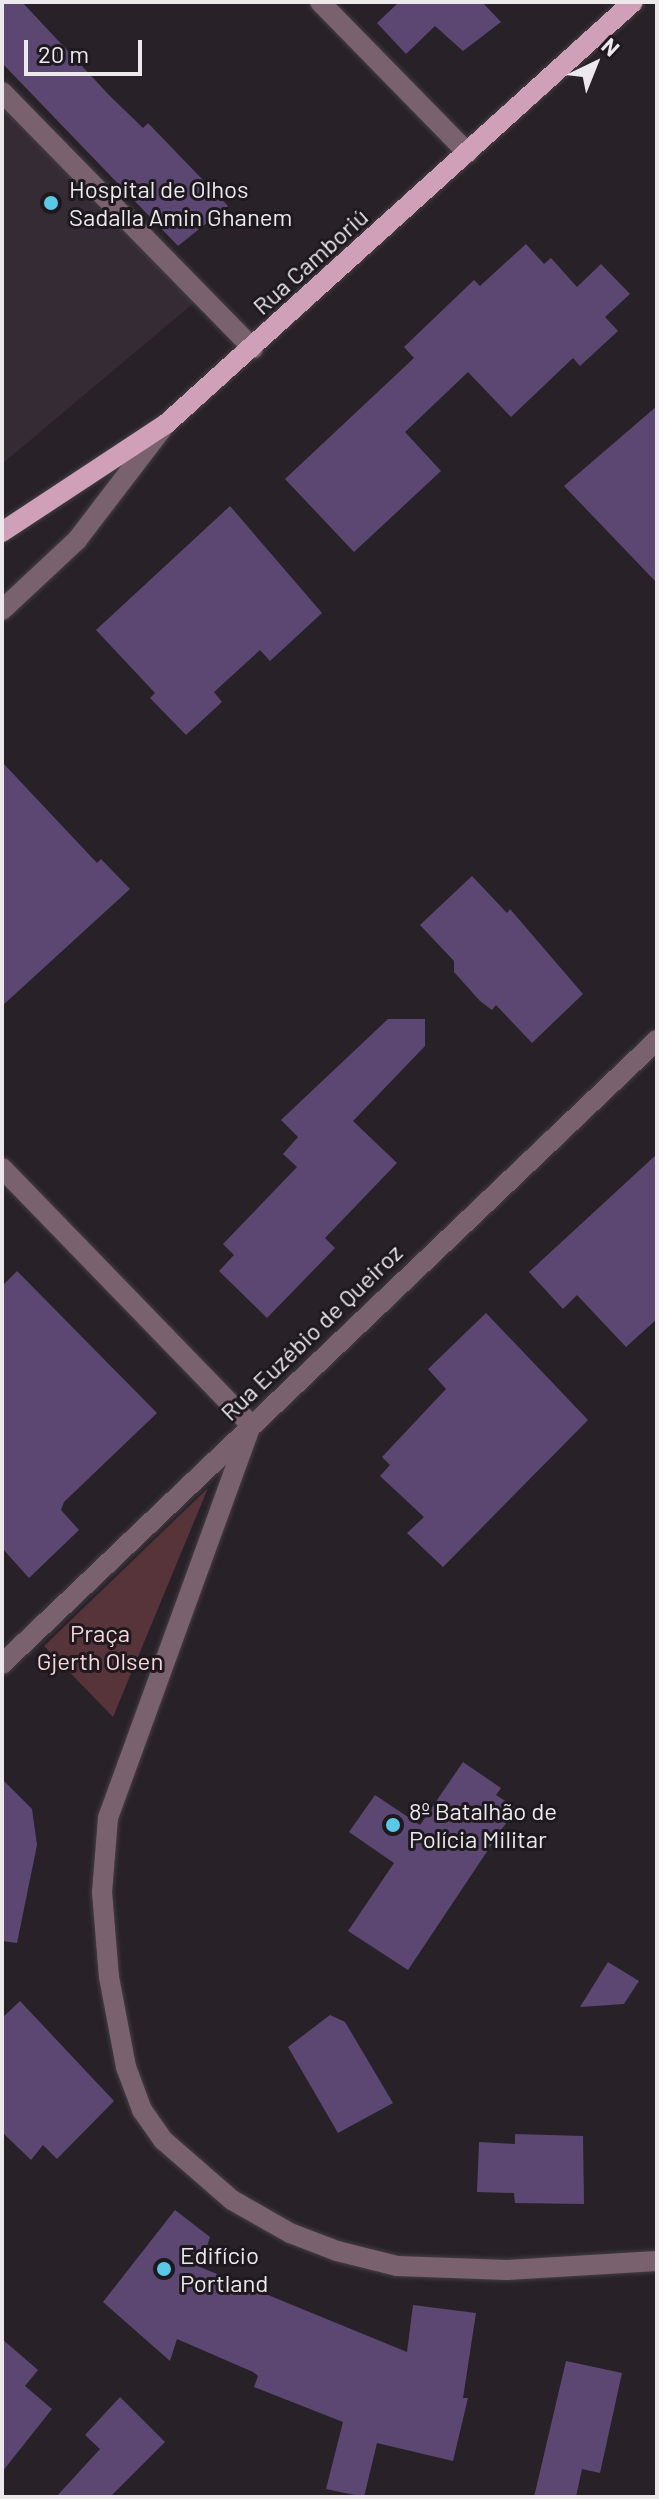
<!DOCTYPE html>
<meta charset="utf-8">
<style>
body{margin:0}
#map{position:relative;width:659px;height:2499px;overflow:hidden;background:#282228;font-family:Barlow,sans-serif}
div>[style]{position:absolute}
.built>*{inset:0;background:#352b35}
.green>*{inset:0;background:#57333a}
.building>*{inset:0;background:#5b4772}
.roads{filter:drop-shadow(0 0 2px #433e43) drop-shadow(0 0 2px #433e43)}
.street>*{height:20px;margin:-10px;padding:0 10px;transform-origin:10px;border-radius:10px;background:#79626d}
.primary>*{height:20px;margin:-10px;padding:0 10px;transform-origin:10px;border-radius:10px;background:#cfa0b8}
.dots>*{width:22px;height:22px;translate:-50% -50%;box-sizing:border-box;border:4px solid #1e191e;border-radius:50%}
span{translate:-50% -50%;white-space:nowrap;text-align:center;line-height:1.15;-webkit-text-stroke:6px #1e191e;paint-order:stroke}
.poi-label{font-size:24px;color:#ece8ec}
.left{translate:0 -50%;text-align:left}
.street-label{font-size:24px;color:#ece8ec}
.park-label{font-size:24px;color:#f9d4d9}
.frame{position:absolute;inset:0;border:4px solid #ece8ec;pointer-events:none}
.north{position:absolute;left:555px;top:24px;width:80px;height:80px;-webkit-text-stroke:6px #1e191e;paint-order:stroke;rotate:43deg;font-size:22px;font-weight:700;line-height:32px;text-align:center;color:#ece8ec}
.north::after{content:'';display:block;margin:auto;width:28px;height:36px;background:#ece8ec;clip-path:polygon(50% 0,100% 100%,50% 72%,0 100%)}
.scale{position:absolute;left:24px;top:40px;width:118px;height:36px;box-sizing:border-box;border:4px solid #ece8ec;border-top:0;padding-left:10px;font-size:24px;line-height:28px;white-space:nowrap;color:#ece8ec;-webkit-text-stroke:6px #1e191e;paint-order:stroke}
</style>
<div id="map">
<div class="built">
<div style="clip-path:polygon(2px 106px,197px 300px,2px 464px)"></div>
</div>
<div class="green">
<div style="clip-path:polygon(208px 1488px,113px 1717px,44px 1646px)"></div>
</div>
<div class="building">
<div style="clip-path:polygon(2px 2px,22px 2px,109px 95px,143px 128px,148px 123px,228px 206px,178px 246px,2px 63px)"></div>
<div style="clip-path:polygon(399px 2px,482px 2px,501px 22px,463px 51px,435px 26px,406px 54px,377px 23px)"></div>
<div style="clip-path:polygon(526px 244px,544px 264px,551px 258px,577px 287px,601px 264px,630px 294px,605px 317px,618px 331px,580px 366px,573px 358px,511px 417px,468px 372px,405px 432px,441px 471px,354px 552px,285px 479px,414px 358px,404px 347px,474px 280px,480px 286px)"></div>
<div style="clip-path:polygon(657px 406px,657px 583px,564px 486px)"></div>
<div style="clip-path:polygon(230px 506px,322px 613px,270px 661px,260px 650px,214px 692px,222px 702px,186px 735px,150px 698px,155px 693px,96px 630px)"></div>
<div style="clip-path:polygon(2px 762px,97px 863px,101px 859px,130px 889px,2px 1006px)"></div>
<div style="clip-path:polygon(472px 876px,507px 913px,510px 909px,583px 994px,532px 1043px,496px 1005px,492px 1010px,480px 1001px,454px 972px,454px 961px,420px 925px)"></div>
<div style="clip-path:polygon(388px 1019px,425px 1019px,425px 1046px,353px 1121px,397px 1163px,325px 1238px,335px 1248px,267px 1318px,219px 1271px,234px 1255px,223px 1244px,297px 1167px,283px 1154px,298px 1137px,281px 1120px)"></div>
<div style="clip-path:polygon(657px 1154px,657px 1319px,626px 1347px,577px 1295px,563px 1309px,529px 1272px)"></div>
<div style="clip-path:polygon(17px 1271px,157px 1413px,64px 1502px,61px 1510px,79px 1530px,29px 1578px,2px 1548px,2px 1286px)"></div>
<div style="clip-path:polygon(486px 1313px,588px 1420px,443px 1567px,407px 1533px,424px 1517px,380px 1476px,390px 1465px,382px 1457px,446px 1389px,428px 1369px)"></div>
<div style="clip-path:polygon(463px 1762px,501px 1788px,496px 1795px,516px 1808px,408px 1970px,348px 1931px,394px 1863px,349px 1832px,375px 1795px,420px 1825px)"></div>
<div style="clip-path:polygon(2px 1779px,32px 1809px,37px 1845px,17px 1943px,2px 1941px)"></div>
<div style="clip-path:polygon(608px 1962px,639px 1981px,624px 2004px,580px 2007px)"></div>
<div style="clip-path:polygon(20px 2001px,114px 2101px,57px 2159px,43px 2145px,31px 2160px,2px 2132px,2px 2018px)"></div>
<div style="clip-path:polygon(330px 2015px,345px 2022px,393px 2103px,338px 2133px,288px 2047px)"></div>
<div style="clip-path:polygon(515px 2134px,583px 2136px,584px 2204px,515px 2203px,514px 2193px,477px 2192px,479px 2142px,515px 2144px)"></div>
<div style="clip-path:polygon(175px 2210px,210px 2237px,200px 2267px,407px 2352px,413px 2305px,476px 2313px,463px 2398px,468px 2398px,453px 2461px,377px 2443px,364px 2497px,326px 2489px,343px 2422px,254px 2387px,258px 2376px,253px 2372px,177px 2339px,170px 2361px,103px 2302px)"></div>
<div style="clip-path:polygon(2px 2339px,38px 2370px,25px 2386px,52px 2409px,2px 2472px)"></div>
<div style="clip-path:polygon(566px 2361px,622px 2373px,600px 2473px,582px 2469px,576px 2497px,534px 2497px)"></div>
<div style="clip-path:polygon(120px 2397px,165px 2442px,110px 2497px,56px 2497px,100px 2449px,85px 2435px)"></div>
</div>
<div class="roads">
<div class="street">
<div style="left:320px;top:2px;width:211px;rotate:45.6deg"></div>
<div style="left:2px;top:92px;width:359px;rotate:45.6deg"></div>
<div style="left:2px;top:610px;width:103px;rotate:-43deg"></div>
<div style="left:77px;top:540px;width:145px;rotate:-52.6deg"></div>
<div style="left:2px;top:1168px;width:358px;rotate:45.9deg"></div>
<div style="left:251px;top:1425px;width:418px;rotate:110deg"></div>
<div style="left:108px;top:1818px;width:74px;rotate:94.6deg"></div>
<div style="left:102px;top:1892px;width:85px;rotate:85.3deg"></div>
<div style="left:109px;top:1977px;width:92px;rotate:79.3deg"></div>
<div style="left:126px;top:2067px;width:46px;rotate:69.6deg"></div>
<div style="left:142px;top:2110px;width:37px;rotate:55deg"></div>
<div style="left:163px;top:2140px;width:91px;rotate:41deg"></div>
<div style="left:232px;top:2200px;width:67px;rotate:29.6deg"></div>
<div style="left:290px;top:2233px;width:50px;rotate:21deg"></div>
<div style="left:337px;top:2251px;width:62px;rotate:14deg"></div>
<div style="left:397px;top:2266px;width:110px;rotate:2.1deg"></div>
<div style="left:507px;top:2270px;width:150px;rotate:-3.4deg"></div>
<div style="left:2px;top:1664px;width:905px;rotate:-43.61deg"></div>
</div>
<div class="primary">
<div style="left:2px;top:532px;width:196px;rotate:-33.4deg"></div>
<div style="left:166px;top:424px;width:629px;rotate:-42.1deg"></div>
</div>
</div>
<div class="dots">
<div style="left:51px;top:203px;background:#5ac8e6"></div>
<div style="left:393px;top:1825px;background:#5ac8e6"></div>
<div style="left:164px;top:2269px;background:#5ac8e6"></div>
</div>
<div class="poi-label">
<span class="left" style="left:69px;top:203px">Hospital de Olhos<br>Sadalla Amin Ghanem</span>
<span class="left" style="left:409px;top:1825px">8º Batalhão de<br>Polícia Militar</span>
<span class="left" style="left:180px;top:2269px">Edifício<br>Portland</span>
</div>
<div class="street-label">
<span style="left:310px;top:261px;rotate:-42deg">Rua Camboriú</span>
<span style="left:311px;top:1332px;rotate:-44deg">Rua Euzébio de Queiroz</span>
</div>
<div class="park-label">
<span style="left:100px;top:1647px">Praça<br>Gjerth Olsen</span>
</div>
<div class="frame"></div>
<div class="north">N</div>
<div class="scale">20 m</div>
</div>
